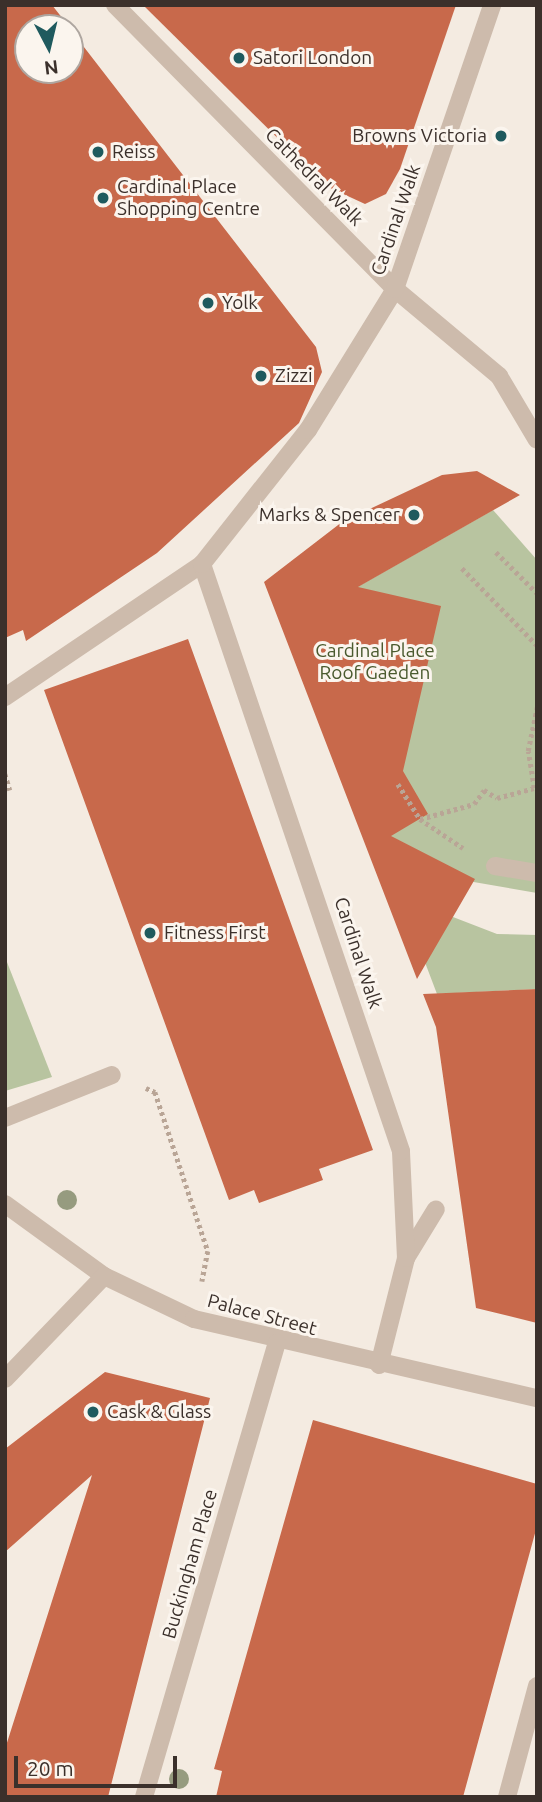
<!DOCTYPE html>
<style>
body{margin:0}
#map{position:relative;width:542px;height:1802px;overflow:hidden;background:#f4ebe1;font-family:Ubuntu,sans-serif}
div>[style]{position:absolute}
.green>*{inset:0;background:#b8c4a0}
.building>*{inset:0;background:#c8694b}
.path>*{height:4.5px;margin-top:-2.25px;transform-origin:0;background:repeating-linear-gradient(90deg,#b9a596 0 3.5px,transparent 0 7px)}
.minor>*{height:18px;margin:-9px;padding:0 9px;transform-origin:9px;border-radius:9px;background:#cdbbac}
.trees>*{width:20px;height:20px;margin:-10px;border-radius:50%;background:#969b7f}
.dots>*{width:19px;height:19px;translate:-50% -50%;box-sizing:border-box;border:4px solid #fbf5ee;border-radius:50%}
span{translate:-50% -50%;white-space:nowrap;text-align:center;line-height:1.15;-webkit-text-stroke:6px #fbf5ee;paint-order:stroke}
.poi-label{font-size:19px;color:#3b302b}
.left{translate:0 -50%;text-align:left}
.right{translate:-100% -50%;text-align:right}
.street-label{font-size:19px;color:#3b302b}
.park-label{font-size:19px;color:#4a5a2e}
.frame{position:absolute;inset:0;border:7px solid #3b302b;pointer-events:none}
.north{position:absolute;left:14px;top:14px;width:70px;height:70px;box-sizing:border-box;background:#fbf5ee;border:2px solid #aea6a0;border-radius:50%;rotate:173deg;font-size:19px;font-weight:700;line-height:28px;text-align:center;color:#3b302b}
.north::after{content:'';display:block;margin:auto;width:24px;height:32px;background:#1f5a5e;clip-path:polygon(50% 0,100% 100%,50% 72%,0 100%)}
.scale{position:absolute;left:14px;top:1756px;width:163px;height:32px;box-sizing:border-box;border:4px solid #3b302b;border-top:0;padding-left:9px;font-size:21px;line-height:24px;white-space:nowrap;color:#3b302b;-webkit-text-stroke:5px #fbf5ee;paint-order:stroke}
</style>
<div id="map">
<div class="green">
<div style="clip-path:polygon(493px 510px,537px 560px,537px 893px,392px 868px,336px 599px)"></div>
<div style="clip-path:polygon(391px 873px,453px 917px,497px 934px,537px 935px,537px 989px,437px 994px)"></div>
<div style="clip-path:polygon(5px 957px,52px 1077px,5px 1091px)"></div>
</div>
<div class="building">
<div style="clip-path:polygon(5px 5px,52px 5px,70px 28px,28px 28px,28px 70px,70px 70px,70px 29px,316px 347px,322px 372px,299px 423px,157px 553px,26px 641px,23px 630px,5px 638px)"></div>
<div style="clip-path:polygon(143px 5px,456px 5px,400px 169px,386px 194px,365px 204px,326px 186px)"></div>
<div style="clip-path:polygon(477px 471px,520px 495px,358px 587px,441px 606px,403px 771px,428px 814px,391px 836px,475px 879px,417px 979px,264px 582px,342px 522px,442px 475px)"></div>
<div style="clip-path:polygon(188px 639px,373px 1150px,319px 1169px,323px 1180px,259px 1203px,254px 1190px,229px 1200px,44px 690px)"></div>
<div style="clip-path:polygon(537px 989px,537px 1323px,476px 1308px,436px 1027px,423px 994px)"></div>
<div style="clip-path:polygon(105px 1372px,210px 1398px,108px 1797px,5px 1797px,5px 1749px,92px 1475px,5px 1552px,5px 1449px)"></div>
<div style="clip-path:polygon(313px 1420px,537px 1484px,537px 1526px,463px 1797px,216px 1797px,222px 1771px,214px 1769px)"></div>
</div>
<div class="path">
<div style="left:496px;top:552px;width:58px;rotate:45deg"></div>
<div style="left:462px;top:568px;width:107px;rotate:45.8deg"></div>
<div style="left:5px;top:774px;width:17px;rotate:73deg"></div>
<div style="left:398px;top:784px;width:41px;rotate:57.8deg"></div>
<div style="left:420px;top:819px;width:56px;rotate:-15.5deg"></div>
<div style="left:474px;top:804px;width:17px;rotate:-54deg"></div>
<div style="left:484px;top:790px;width:15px;rotate:32deg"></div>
<div style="left:497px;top:798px;width:38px;rotate:-15deg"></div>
<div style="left:534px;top:788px;width:37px;rotate:-99deg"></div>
<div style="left:528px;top:751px;width:45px;rotate:-78.4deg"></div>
<div style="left:420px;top:819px;width:52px;rotate:34deg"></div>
<div style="left:146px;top:1088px;width:10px;rotate:24deg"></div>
<div style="left:155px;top:1092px;width:168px;rotate:71.6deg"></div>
<div style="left:208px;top:1251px;width:31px;rotate:101deg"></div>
</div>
<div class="minor">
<div style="left:115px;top:5px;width:399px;rotate:45.4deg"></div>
<div style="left:395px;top:289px;width:136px;rotate:39.9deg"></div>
<div style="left:499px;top:376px;width:74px;rotate:59.3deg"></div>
<div style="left:5px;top:697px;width:238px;rotate:-34deg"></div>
<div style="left:495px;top:866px;width:43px;rotate:9.5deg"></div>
<div style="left:5px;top:1118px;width:115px;rotate:-21.9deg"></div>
<div style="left:5px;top:1204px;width:122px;rotate:36deg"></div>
<div style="left:104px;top:1276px;width:100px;rotate:25.5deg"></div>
<div style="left:194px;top:1319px;width:352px;rotate:13deg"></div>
<div style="left:406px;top:1258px;width:57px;rotate:-58.5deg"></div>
<div style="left:379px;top:1365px;width:110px;rotate:-75.8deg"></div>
<div style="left:406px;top:1258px;width:107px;rotate:-92.7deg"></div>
<div style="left:401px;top:1151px;width:620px;rotate:-108.73deg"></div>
<div style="left:202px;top:564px;width:171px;rotate:-51.7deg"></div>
<div style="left:308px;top:430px;width:166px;rotate:-58.3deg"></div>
<div style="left:395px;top:289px;width:300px;rotate:-71.1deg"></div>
<div style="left:5px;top:1379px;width:143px;rotate:-46.1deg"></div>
<div style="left:144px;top:1797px;width:473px;rotate:-73.7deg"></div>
<div style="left:507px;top:1797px;width:115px;rotate:-74.9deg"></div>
</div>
<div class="trees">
<div style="left:67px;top:1200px"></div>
<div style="left:179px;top:1779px"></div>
</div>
<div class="dots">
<div style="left:239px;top:58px;background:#1f5a5e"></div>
<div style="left:501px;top:136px;background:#1f5a5e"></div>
<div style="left:98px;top:152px;background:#1f5a5e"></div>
<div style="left:103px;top:198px;background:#1f5a5e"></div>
<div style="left:208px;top:303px;background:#1f5a5e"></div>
<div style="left:261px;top:376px;background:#1f5a5e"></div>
<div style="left:414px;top:515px;background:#1f5a5e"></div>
<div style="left:150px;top:933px;background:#1f5a5e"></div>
<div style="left:93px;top:1412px;background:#1f5a5e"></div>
</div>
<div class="poi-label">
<span class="left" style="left:253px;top:58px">Satori London</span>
<span class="right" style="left:487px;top:136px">Browns Victoria</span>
<span class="left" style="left:112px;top:152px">Reiss</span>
<span class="left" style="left:117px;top:198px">Cardinal Place<br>Shopping Centre</span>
<span class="left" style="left:222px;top:303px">Yolk</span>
<span class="left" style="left:275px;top:376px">Zizzi</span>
<span class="right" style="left:400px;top:515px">Marks &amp; Spencer</span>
<span class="left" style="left:164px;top:933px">Fitness First</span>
<span class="left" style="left:107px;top:1412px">Cask &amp; Glass</span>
</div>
<div class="street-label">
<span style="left:314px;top:177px;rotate:45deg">Cathedral Walk</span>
<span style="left:396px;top:220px;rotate:-71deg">Cardinal Walk</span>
<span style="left:358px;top:953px;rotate:72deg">Cardinal Walk</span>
<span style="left:262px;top:1315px;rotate:15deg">Palace Street</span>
<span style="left:190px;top:1564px;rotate:-74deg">Buckingham Place</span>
</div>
<div class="park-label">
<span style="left:375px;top:662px">Cardinal Place<br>Roof Gaeden</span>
</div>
<div class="frame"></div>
<div class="north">N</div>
<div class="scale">20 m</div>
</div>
